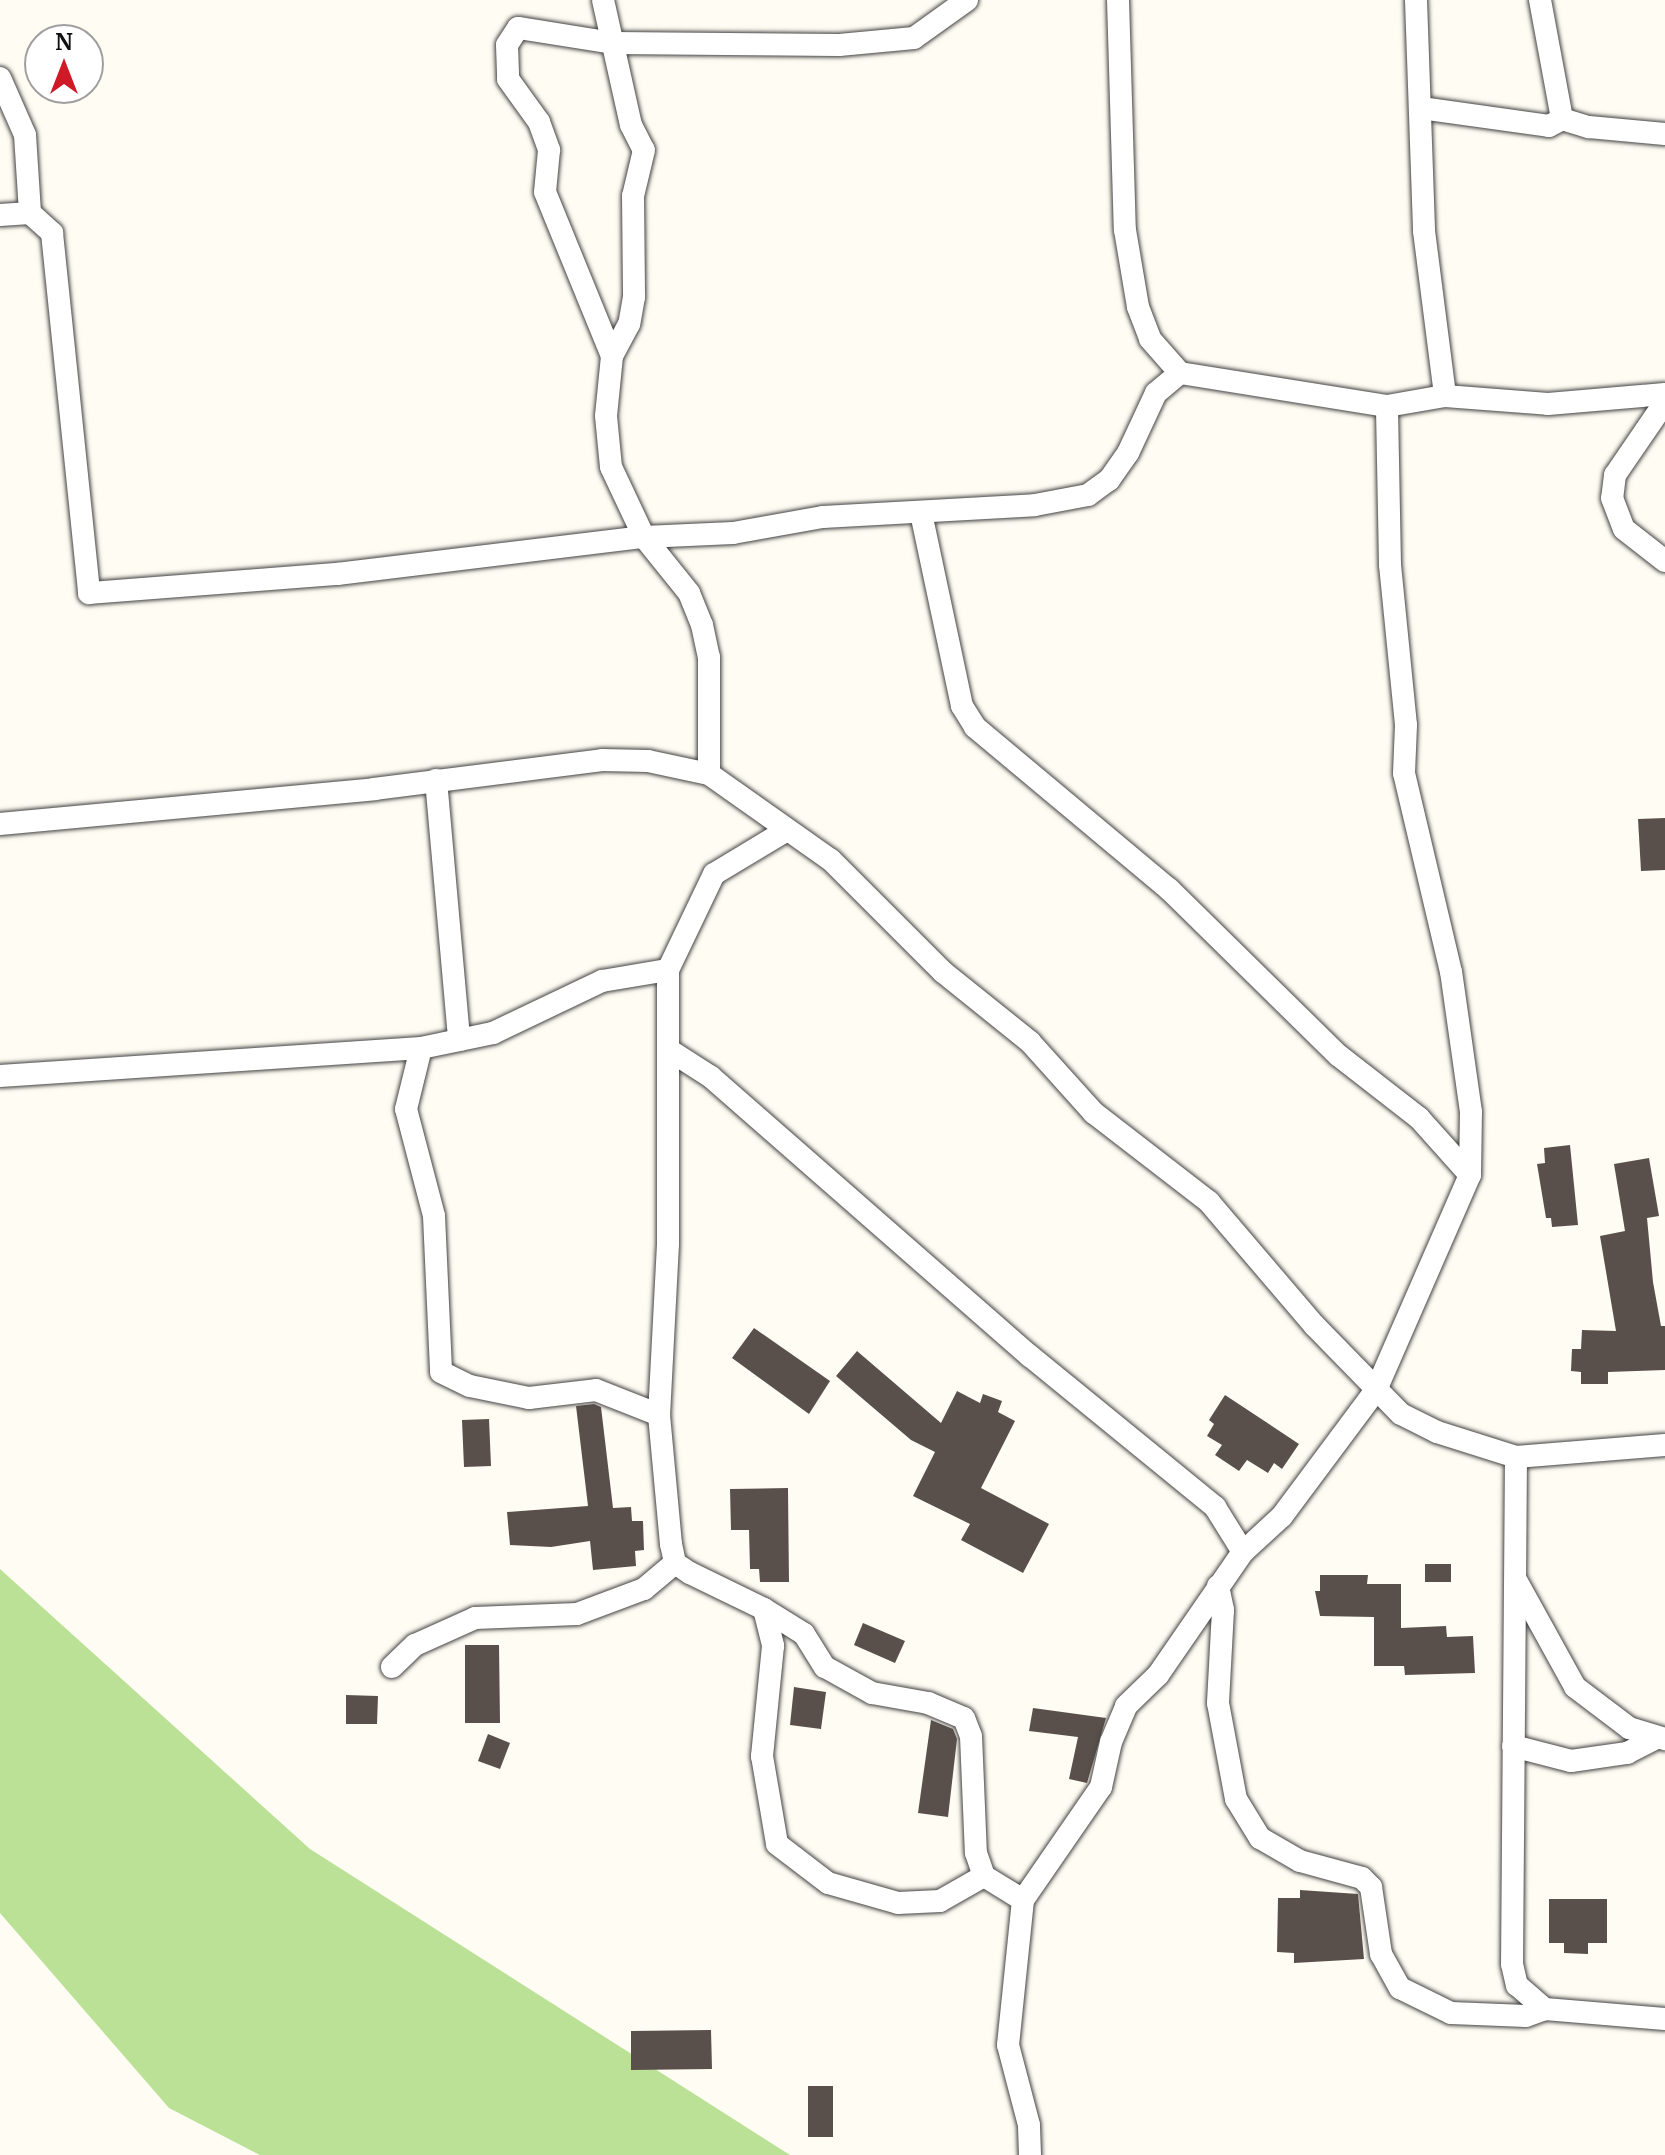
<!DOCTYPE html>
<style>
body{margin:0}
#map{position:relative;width:1665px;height:2155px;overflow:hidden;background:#fffcf3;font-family:Merriweather,serif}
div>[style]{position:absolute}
.forest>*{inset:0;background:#bae195}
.building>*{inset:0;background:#5a504b}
.roads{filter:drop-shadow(0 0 2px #434343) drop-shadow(0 0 2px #434343)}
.minor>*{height:22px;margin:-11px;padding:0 11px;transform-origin:11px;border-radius:11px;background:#fff}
span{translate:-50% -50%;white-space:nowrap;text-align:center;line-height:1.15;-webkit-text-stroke:8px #fff;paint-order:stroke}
.north{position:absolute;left:24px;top:24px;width:80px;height:80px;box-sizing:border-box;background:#fff;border:2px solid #9f9f9f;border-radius:50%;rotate:0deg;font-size:22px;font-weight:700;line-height:32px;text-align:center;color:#101010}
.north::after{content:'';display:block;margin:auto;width:28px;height:36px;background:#d01927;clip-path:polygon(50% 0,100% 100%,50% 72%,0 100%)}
</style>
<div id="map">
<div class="forest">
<div style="clip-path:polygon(0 1569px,310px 1849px,790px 2155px,260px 2155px,169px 2108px,0 1913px)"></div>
</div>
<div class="building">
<div style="clip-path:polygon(1665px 818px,1665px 870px,1641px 871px,1638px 819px)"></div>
<div style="clip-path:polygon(1570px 1145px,1578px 1225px,1552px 1227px,1551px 1218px,1546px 1218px,1537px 1164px,1545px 1163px,1544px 1148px)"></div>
<div style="clip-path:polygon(1649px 1158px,1659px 1216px,1647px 1218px,1653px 1282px,1661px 1326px,1665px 1326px,1665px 1370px,1608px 1372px,1608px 1384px,1581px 1384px,1581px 1372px,1571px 1371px,1572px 1349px,1581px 1349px,1582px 1330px,1616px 1331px,1600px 1236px,1625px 1231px,1614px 1164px)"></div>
<div style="clip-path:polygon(754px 1328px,830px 1381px,809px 1414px,732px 1358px)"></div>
<div style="clip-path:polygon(857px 1351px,941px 1423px,957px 1391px,980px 1403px,983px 1394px,1002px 1401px,998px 1412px,1015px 1421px,981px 1488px,1049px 1524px,1023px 1573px,961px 1540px,970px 1524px,913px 1496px,935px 1452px,911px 1440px,836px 1376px)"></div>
<div style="clip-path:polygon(1225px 1395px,1299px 1444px,1282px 1469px,1274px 1463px,1268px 1473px,1247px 1460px,1239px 1471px,1215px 1455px,1222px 1445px,1207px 1436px,1214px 1424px,1209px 1420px)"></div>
<div style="clip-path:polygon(594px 1404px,601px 1407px,613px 1508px,631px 1507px,632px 1521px,643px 1521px,644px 1550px,635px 1551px,636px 1566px,593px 1570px,590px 1541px,551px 1547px,510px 1545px,507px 1512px,588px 1506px,576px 1406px)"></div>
<div style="clip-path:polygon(489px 1419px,491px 1466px,464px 1467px,462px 1420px)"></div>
<div style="clip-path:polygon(788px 1488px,789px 1582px,760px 1582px,759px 1569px,750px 1569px,749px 1530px,731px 1530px,730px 1489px)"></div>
<div style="clip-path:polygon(1425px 1564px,1451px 1564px,1451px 1582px,1425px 1582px)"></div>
<div style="clip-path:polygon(1320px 1575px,1368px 1575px,1367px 1584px,1401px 1584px,1401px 1628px,1446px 1626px,1447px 1637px,1473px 1636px,1475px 1673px,1405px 1675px,1404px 1666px,1374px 1666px,1374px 1617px,1320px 1616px,1315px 1591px,1320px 1591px)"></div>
<div style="clip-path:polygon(863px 1623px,905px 1641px,895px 1663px,854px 1645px)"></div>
<div style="clip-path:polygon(465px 1645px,499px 1645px,500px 1723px,465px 1723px)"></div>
<div style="clip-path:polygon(794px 1687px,826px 1692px,821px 1729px,790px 1725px)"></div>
<div style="clip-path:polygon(346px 1695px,378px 1696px,377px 1724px,346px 1724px)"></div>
<div style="clip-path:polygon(1033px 1708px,1106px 1718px,1087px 1783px,1069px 1779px,1078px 1737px,1029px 1731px)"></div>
<div style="clip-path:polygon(931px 1720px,953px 1729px,957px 1739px,948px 1817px,918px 1813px)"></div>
<div style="clip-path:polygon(488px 1734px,510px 1743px,500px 1769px,478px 1761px)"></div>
<div style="clip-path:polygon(1300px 1890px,1358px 1894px,1364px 1959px,1294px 1963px,1294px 1953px,1277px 1952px,1278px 1898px,1300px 1898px)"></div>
<div style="clip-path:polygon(1549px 1899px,1607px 1899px,1607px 1943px,1588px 1943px,1588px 1954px,1564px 1953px,1564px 1943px,1549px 1943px)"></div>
<div style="clip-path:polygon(711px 2030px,712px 2069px,631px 2070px,631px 2031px)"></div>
<div style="clip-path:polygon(808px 2086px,833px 2086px,833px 2137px,808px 2137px)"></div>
</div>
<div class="roads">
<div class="minor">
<div style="left:603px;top:0;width:128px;rotate:77.4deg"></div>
<div style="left:631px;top:125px;width:28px;rotate:63deg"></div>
<div style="left:644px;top:150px;width:47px;rotate:103.4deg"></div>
<div style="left:633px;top:196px;width:101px;rotate:89.4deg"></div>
<div style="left:634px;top:297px;width:27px;rotate:100deg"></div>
<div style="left:629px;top:324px;width:36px;rotate:118deg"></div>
<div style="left:967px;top:0;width:65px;rotate:144.4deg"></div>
<div style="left:914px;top:38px;width:75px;rotate:174.7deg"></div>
<div style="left:839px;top:45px;width:226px;rotate:-179.5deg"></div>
<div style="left:613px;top:43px;width:96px;rotate:-171deg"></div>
<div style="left:518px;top:28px;width:20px;rotate:123deg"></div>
<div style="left:507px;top:45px;width:34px;rotate:88deg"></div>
<div style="left:508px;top:79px;width:53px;rotate:54.2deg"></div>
<div style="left:539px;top:122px;width:30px;rotate:70deg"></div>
<div style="left:549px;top:150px;width:42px;rotate:95.4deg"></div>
<div style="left:545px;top:192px;width:177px;rotate:67.8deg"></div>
<div style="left:612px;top:356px;width:60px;rotate:95.7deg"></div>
<div style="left:606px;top:416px;width:51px;rotate:84.4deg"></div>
<div style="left:611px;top:467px;width:77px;rotate:64.8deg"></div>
<div style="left:644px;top:537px;width:72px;rotate:51.2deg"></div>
<div style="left:689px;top:593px;width:35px;rotate:68deg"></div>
<div style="left:702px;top:625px;width:33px;rotate:78deg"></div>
<div style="left:709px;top:657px;width:117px;rotate:90deg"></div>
<div style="left:709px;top:774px;width:149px;rotate:35.2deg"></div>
<div style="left:831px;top:860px;width:158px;rotate:45deg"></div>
<div style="left:943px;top:972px;width:112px;rotate:38.8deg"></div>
<div style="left:1030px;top:1042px;width:96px;rotate:48deg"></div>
<div style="left:1094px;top:1113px;width:145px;rotate:37.7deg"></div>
<div style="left:1209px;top:1202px;width:162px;rotate:49.5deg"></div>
<div style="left:1314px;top:1325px;width:124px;rotate:45.7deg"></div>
<div style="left:1401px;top:1414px;width:40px;rotate:26.6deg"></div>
<div style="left:1437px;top:1432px;width:83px;rotate:17.6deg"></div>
<div style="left:1516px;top:1457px;width:149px;rotate:-4.6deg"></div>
<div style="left:1118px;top:0;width:230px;rotate:88.3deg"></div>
<div style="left:1125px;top:230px;width:78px;rotate:80.4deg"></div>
<div style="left:1138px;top:307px;width:34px;rotate:69deg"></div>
<div style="left:1150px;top:339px;width:45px;rotate:48.6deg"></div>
<div style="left:1180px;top:373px;width:210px;rotate:9.1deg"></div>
<div style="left:1387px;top:406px;width:59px;rotate:-9.8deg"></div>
<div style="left:1445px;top:396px;width:103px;rotate:4.4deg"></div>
<div style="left:1548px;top:404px;width:117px;rotate:-4.9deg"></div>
<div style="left:1416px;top:0;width:231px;rotate:88deg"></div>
<div style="left:1424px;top:231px;width:166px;rotate:82.7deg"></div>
<div style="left:1540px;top:0;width:121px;rotate:79.5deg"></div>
<div style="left:1562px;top:119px;width:28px;rotate:17deg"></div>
<div style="left:1589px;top:127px;width:76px;rotate:5.3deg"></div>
<div style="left:0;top:78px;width:62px;rotate:66.3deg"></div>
<div style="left:25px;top:135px;width:78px;rotate:86.3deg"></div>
<div style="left:1421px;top:108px;width:129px;rotate:8deg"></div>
<div style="left:1549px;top:126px;width:15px;rotate:-28deg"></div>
<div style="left:0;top:215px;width:30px;rotate:-4deg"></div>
<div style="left:30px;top:213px;width:30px;rotate:42deg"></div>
<div style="left:52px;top:233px;width:362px;rotate:84.1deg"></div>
<div style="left:89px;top:593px;width:249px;rotate:-4.4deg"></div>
<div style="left:337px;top:574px;width:309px;rotate:-6.9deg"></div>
<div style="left:644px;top:537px;width:89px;rotate:-2.6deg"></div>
<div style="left:733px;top:533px;width:91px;rotate:-10.1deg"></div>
<div style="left:823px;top:517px;width:212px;rotate:-3.2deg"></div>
<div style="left:1035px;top:505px;width:54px;rotate:-10.7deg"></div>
<div style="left:1088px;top:495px;width:26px;rotate:-36deg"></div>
<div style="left:1109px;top:480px;width:33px;rotate:-55deg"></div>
<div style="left:1128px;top:453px;width:66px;rotate:-65deg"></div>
<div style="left:1156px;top:393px;width:31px;rotate:-40deg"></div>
<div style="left:1665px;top:402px;width:88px;rotate:124.4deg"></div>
<div style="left:1615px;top:475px;width:23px;rotate:97deg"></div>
<div style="left:1612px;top:498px;width:33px;rotate:69deg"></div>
<div style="left:1624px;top:529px;width:52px;rotate:38deg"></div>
<div style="left:921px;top:513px;width:197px;rotate:78deg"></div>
<div style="left:962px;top:706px;width:25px;rotate:58deg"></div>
<div style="left:975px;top:727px;width:253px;rotate:39.9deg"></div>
<div style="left:1169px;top:889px;width:237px;rotate:44.5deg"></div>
<div style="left:1338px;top:1055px;width:103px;rotate:37.9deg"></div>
<div style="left:1419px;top:1118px;width:76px;rotate:48.2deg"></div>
<div style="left:436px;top:780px;width:261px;rotate:84.9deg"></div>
<div style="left:0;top:824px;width:376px;rotate:-5.3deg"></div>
<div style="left:374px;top:789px;width:230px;rotate:-7.2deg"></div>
<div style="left:602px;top:760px;width:46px;rotate:1.2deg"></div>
<div style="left:648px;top:761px;width:62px;rotate:12deg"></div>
<div style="left:787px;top:830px;width:85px;rotate:148.9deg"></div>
<div style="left:714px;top:874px;width:106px;rotate:115.6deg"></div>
<div style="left:668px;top:970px;width:274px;rotate:90deg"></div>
<div style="left:668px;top:1244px;width:171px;rotate:93deg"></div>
<div style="left:659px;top:1415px;width:130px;rotate:84.7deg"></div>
<div style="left:671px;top:1544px;width:19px;rotate:78deg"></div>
<div style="left:675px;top:1563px;width:18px;rotate:34deg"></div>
<div style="left:690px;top:1573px;width:82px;rotate:25.9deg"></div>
<div style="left:764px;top:1609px;width:38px;rotate:76deg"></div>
<div style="left:773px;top:1646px;width:111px;rotate:95.7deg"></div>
<div style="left:762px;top:1756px;width:89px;rotate:80.3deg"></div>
<div style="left:777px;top:1844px;width:64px;rotate:37.4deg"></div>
<div style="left:828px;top:1883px;width:73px;rotate:15.9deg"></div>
<div style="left:898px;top:1903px;width:42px;rotate:-2.7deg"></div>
<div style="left:940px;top:1901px;width:51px;rotate:-29.6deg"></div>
<div style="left:984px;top:1876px;width:46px;rotate:31.6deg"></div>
<div style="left:421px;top:1048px;width:63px;rotate:103.8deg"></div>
<div style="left:406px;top:1109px;width:111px;rotate:75.3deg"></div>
<div style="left:434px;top:1216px;width:156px;rotate:87.4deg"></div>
<div style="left:441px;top:1372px;width:32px;rotate:26deg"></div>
<div style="left:470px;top:1386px;width:60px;rotate:11.5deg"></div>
<div style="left:529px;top:1398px;width:67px;rotate:-6.8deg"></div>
<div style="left:596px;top:1390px;width:68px;rotate:21.6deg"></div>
<div style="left:669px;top:1050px;width:50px;rotate:32.7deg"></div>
<div style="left:711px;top:1077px;width:424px;rotate:41.2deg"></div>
<div style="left:1030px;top:1356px;width:239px;rotate:39.2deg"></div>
<div style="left:1215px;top:1507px;width:53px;rotate:58.1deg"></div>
<div style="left:0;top:1076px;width:422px;rotate:-3.8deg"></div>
<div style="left:421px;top:1048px;width:74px;rotate:-11.8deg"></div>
<div style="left:493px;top:1033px;width:121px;rotate:-25.5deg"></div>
<div style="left:602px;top:981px;width:67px;rotate:-9.5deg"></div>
<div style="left:1516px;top:1457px;width:507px;rotate:90.45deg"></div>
<div style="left:1512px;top:1964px;width:22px;rotate:77deg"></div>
<div style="left:1517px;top:1985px;width:37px;rotate:41deg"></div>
<div style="left:1545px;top:2009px;width:120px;rotate:4.8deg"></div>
<div style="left:1516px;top:1580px;width:122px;rotate:61.1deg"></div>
<div style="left:1575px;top:1687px;width:68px;rotate:37.2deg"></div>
<div style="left:1629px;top:1728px;width:38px;rotate:17deg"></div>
<div style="left:1218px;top:1586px;width:25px;rotate:78deg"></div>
<div style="left:1223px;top:1610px;width:93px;rotate:93.1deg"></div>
<div style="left:1218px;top:1703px;width:98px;rotate:79.4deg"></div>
<div style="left:1236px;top:1799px;width:46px;rotate:58.4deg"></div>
<div style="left:1260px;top:1838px;width:46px;rotate:29.9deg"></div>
<div style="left:1300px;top:1861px;width:64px;rotate:15.3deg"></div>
<div style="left:1362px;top:1878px;width:13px;rotate:45deg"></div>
<div style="left:1371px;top:1887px;width:68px;rotate:81.5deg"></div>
<div style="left:1381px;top:1954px;width:39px;rotate:61deg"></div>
<div style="left:1400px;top:1988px;width:57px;rotate:26.1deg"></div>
<div style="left:1451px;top:2013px;width:75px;rotate:2.3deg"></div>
<div style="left:1526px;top:2016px;width:20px;rotate:-20deg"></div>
<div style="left:764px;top:1609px;width:47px;rotate:32deg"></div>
<div style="left:804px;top:1634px;width:39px;rotate:58deg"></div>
<div style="left:825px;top:1667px;width:54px;rotate:29deg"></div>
<div style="left:872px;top:1693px;width:57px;rotate:10.1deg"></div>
<div style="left:928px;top:1703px;width:39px;rotate:23deg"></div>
<div style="left:964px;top:1718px;width:19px;rotate:69deg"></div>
<div style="left:971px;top:1736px;width:117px;rotate:87.6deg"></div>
<div style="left:976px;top:1853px;width:24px;rotate:71deg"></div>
<div style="left:392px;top:1667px;width:32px;rotate:-44deg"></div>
<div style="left:415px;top:1645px;width:66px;rotate:-24.2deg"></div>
<div style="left:475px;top:1618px;width:102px;rotate:-2.2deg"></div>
<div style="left:577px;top:1614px;width:72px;rotate:-20.5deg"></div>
<div style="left:644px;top:1589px;width:40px;rotate:-40deg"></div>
<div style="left:1513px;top:1746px;width:60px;rotate:14.5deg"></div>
<div style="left:1571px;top:1761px;width:57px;rotate:-8.1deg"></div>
<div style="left:1627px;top:1753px;width:33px;rotate:-27deg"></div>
<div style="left:1030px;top:2155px;width:30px;rotate:-92deg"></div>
<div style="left:1029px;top:2125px;width:83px;rotate:-104.7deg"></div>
<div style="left:1008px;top:2045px;width:146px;rotate:-84.1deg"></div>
<div style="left:1023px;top:1900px;width:137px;rotate:-55.4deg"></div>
<div style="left:1101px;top:1787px;width:46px;rotate:-77.5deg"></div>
<div style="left:1111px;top:1742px;width:39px;rotate:-67deg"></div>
<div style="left:1126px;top:1706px;width:45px;rotate:-44.1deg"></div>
<div style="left:1158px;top:1675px;width:150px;rotate:-55.4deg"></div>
<div style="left:1243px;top:1552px;width:53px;rotate:-42.7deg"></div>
<div style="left:1282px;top:1516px;width:157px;rotate:-53.3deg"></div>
<div style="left:1376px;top:1390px;width:235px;rotate:-66.4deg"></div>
<div style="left:1470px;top:1175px;width:63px;rotate:-89.1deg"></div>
<div style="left:1471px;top:1112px;width:141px;rotate:-98.1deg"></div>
<div style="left:1451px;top:972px;width:204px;rotate:-103.3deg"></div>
<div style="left:1404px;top:773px;width:48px;rotate:-87.6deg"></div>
<div style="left:1406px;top:725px;width:161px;rotate:-95.7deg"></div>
<div style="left:1390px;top:565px;width:159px;rotate:-91.1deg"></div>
</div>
</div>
<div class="north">N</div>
</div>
